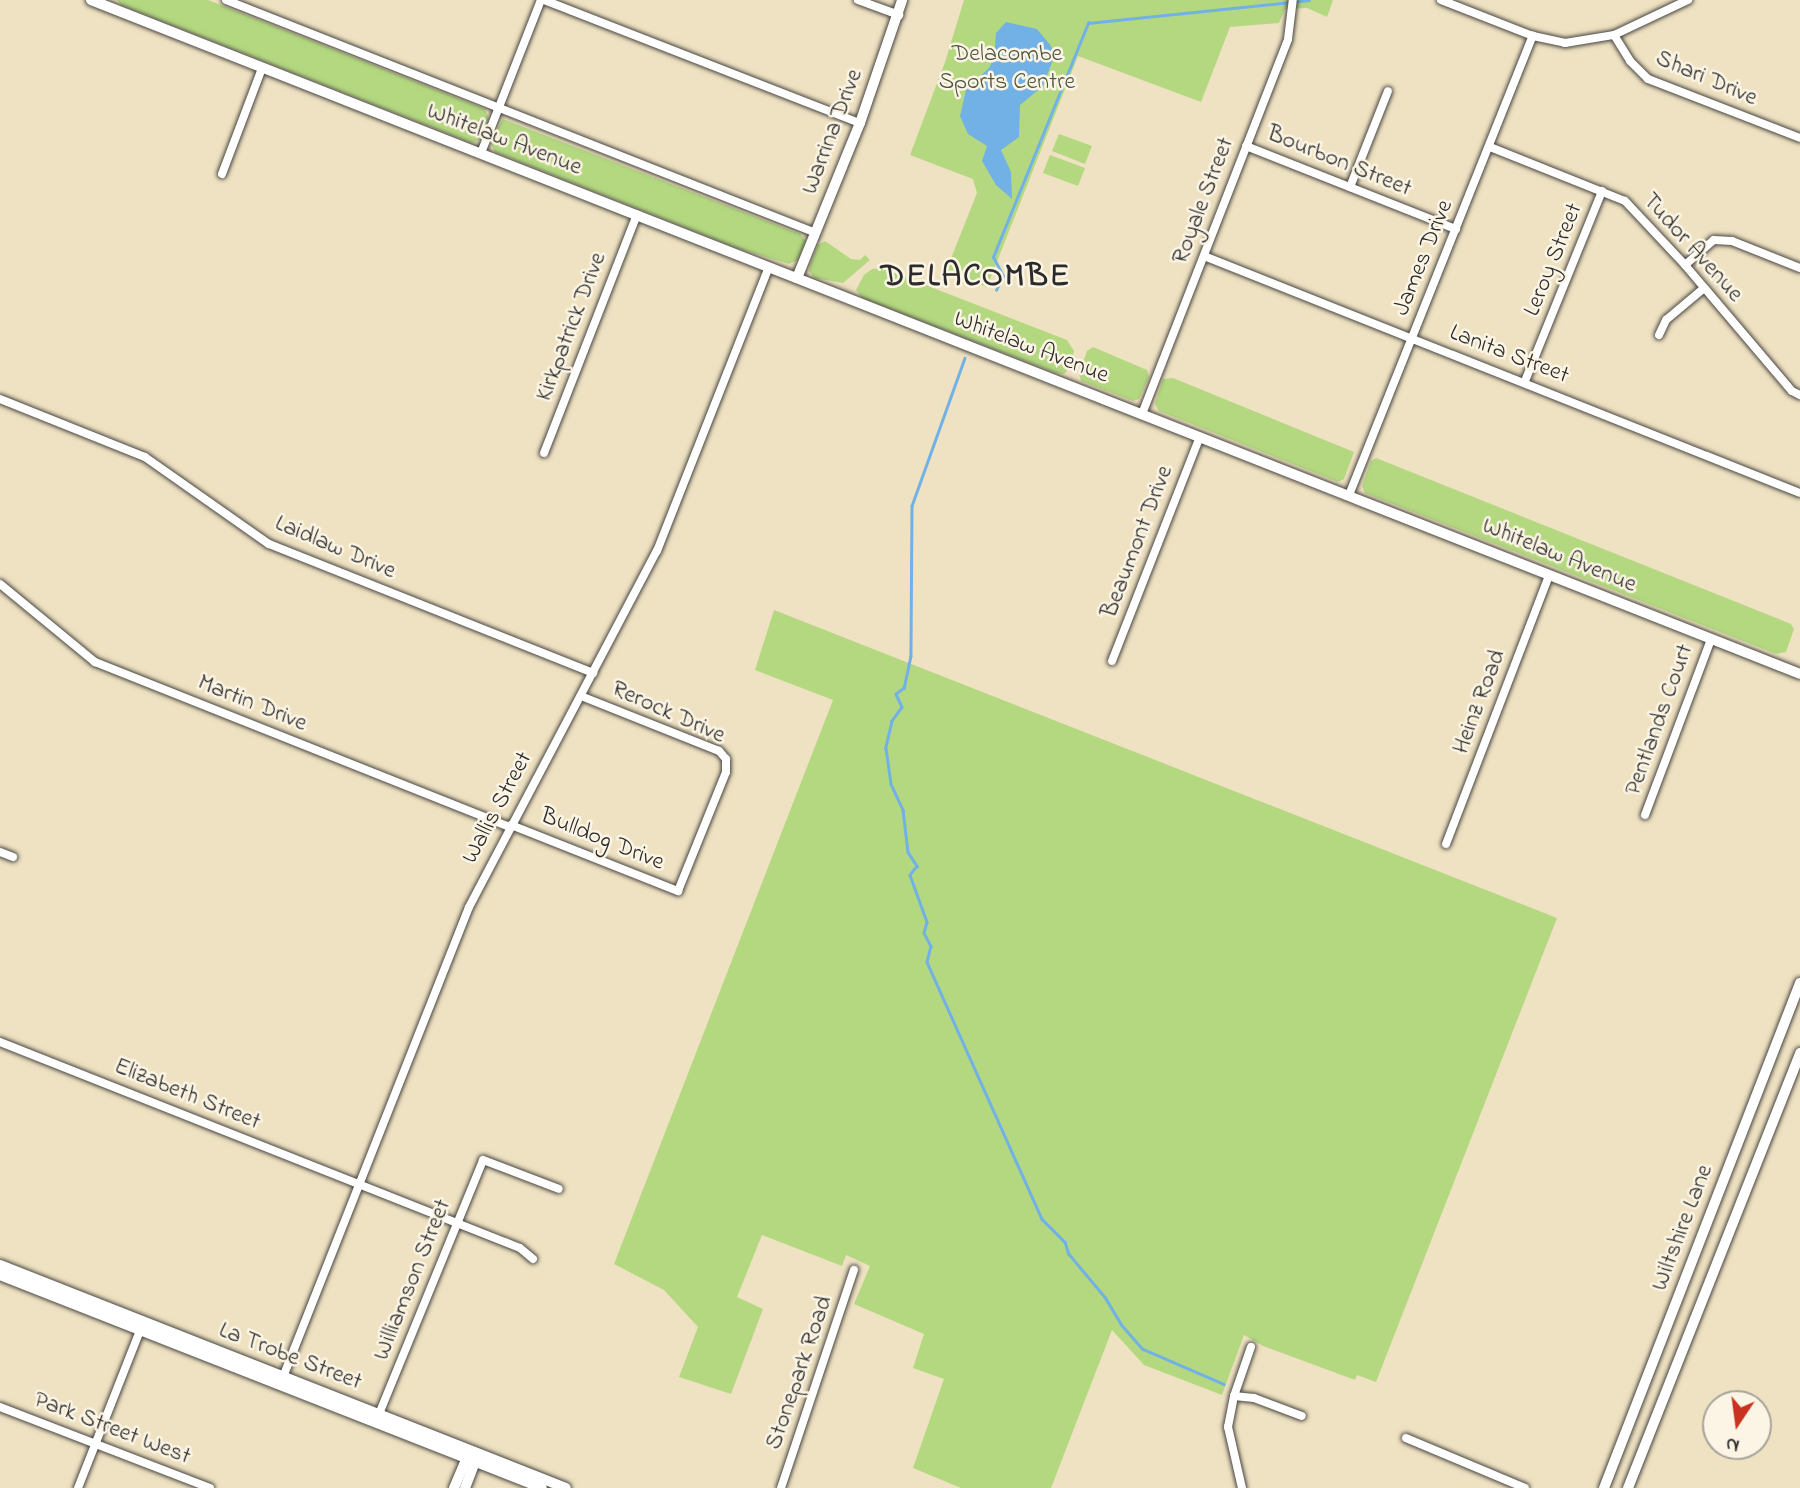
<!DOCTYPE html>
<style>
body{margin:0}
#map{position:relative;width:1800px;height:1488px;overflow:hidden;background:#efe2c2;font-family:"Indie Flower",sans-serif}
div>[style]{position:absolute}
.green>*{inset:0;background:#b4d880}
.water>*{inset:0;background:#72b1e5}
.stream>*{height:2.5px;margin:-1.25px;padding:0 1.25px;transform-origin:1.25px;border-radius:1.25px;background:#72b1e5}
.roads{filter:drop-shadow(0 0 2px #484642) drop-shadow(0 0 2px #484642)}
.street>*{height:8px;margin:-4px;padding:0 4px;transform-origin:4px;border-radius:4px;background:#fff}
.secondary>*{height:10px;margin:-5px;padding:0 5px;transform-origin:5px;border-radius:5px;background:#fff}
span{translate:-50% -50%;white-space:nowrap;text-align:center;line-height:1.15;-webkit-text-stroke:5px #fcf5e5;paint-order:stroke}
.park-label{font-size:24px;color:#4d5640}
.street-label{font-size:24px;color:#2b2b2b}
.district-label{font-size:32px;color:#2b2b2b;font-weight:700;letter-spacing:2px}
.north{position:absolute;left:1702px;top:1390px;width:70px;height:70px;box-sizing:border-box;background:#fcf5e5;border:2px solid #a8a49b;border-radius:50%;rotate:193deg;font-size:19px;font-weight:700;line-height:28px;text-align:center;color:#2b2b2b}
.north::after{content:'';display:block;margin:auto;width:24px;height:32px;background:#c8321e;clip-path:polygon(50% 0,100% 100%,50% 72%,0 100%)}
</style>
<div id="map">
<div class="green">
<div style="clip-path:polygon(117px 0,208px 0,485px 109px,489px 119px,481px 139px,472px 143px,121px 5px)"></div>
<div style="clip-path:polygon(964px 0,1333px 0,1327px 17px,1307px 8px,1285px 9px,1279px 23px,1230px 27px,1201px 102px,1078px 56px,987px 287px,946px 271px,977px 193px,973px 179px,910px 155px,945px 62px)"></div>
<div style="clip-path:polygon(503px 119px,800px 234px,806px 241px,798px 260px,789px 264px,737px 248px,495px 152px,490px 142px)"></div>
<div style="clip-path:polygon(1059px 134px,1092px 146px,1085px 164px,1052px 151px)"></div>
<div style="clip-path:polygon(1050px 155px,1085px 168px,1078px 186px,1043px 173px)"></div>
<div style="clip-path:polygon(825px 241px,851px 259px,860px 260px,865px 255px,870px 260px,843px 283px,814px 278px,809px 271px,810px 265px,818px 245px)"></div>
<div style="clip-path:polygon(882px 268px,1067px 340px,1074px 351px,1069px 369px,1064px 374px,1056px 373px,862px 298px,856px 290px,864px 275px,872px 269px)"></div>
<div style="clip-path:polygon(1093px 347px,1147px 370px,1149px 377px,1139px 399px,1133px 401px,1081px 381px,1079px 374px,1087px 351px)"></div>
<div style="clip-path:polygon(1173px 378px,1354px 452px,1344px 479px,1338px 482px,1159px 411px,1155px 404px,1163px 379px)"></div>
<div style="clip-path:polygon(1376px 458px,1791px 624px,1794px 629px,1786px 652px,1776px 654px,1365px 493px,1362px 486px,1371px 461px)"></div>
<div style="clip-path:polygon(774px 610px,1557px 918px,1376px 1382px,1357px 1375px,1355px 1380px,1263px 1346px,1244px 1335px,1222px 1395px,1144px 1365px,1112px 1330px,1051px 1488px,961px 1488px,913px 1468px,944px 1379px,913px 1368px,924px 1334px,854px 1304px,870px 1266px,846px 1255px,842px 1266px,762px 1235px,737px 1297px,763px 1309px,731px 1394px,679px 1377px,698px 1327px,664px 1290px,614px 1264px,833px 700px,755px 670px)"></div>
</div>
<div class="water">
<div style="clip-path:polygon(1006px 22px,1037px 29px,1051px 46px,1054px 57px,1043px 86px,1020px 105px,1019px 137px,1001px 150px,1011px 172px,1012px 199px,996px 185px,982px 161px,987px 146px,968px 134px,960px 116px,966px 90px,989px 68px,994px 58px,996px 33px)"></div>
</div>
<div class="stream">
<div style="left:996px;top:290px;width:16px;rotate:-63deg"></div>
<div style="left:1003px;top:276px;width:21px;rotate:-118deg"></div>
<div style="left:993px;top:257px;width:253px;rotate:-67.9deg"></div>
<div style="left:1088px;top:23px;width:222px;rotate:-5.9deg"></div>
<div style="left:965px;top:358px;width:157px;rotate:109.7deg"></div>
<div style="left:912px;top:506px;width:150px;rotate:90.4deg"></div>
<div style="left:911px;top:656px;width:33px;rotate:102deg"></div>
<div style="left:904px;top:688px;width:10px;rotate:143deg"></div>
<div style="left:896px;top:694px;width:14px;rotate:65deg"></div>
<div style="left:902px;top:707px;width:17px;rotate:126deg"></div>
<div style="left:892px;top:721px;width:28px;rotate:103deg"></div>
<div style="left:886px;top:748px;width:36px;rotate:82deg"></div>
<div style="left:891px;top:784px;width:29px;rotate:65deg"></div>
<div style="left:903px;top:810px;width:42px;rotate:83.2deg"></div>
<div style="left:908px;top:852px;width:17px;rotate:57deg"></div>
<div style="left:917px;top:866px;width:11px;rotate:128deg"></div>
<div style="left:910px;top:875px;width:50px;rotate:70.1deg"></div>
<div style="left:927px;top:922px;width:11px;rotate:105deg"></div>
<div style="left:924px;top:933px;width:15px;rotate:62deg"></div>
<div style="left:931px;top:946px;width:16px;rotate:104deg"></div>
<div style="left:927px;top:962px;width:282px;rotate:65.9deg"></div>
<div style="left:1042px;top:1219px;width:33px;rotate:45deg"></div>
<div style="left:1065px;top:1242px;width:13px;rotate:72deg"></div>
<div style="left:1069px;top:1254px;width:56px;rotate:50.1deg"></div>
<div style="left:1105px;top:1297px;width:31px;rotate:59deg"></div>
<div style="left:1121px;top:1324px;width:33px;rotate:49deg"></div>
<div style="left:1143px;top:1349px;width:88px;rotate:23.4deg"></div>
</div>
<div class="roads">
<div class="street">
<div style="left:226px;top:0;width:634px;rotate:21.55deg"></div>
<div style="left:544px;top:0;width:339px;rotate:21.3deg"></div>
<div style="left:858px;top:0;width:44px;rotate:20.1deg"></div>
<div style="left:1441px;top:0;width:99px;rotate:21.4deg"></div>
<div style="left:1533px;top:36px;width:33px;rotate:12deg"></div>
<div style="left:1565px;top:43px;width:50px;rotate:-9.3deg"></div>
<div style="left:1614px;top:35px;width:82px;rotate:-25.3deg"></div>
<div style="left:1614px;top:35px;width:31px;rotate:58deg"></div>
<div style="left:1630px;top:61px;width:25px;rotate:45deg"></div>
<div style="left:1648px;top:79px;width:163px;rotate:21.2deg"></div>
<div style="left:1246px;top:146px;width:226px;rotate:21.6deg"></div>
<div style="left:1490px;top:147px;width:145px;rotate:21.8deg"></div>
<div style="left:1625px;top:201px;width:88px;rotate:46.8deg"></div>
<div style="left:1685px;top:265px;width:165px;rotate:49.7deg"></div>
<div style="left:1792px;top:391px;width:9px;rotate:27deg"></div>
<div style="left:481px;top:153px;width:164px;rotate:-68.6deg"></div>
<div style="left:222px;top:174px;width:113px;rotate:-69.3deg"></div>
<div style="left:1350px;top:187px;width:103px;rotate:-68.4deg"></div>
<div style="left:1204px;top:256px;width:641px;rotate:21.69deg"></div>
<div style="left:1685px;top:265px;width:38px;rotate:-41deg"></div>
<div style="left:1714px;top:240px;width:18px;rotate:3deg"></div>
<div style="left:1732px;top:241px;width:73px;rotate:21.7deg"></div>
<div style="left:1659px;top:335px;width:17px;rotate:-65deg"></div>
<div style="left:1666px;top:320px;width:48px;rotate:-40deg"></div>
<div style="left:1525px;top:381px;width:205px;rotate:-67.9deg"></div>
<div style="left:0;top:399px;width:156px;rotate:21.8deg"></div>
<div style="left:145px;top:457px;width:151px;rotate:35.1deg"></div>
<div style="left:269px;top:544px;width:349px;rotate:21.7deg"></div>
<div style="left:1142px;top:414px;width:402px;rotate:-68.7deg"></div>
<div style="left:1288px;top:39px;width:39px;rotate:-83deg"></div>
<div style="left:544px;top:453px;width:256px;rotate:-68.7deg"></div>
<div style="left:1349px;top:495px;width:495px;rotate:-68.2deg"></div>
<div style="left:0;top:584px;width:123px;rotate:39.4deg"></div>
<div style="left:95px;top:662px;width:447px;rotate:21.7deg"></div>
<div style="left:1112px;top:661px;width:241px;rotate:-68.6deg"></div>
<div style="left:1645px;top:815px;width:188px;rotate:-69.4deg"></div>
<div style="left:511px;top:825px;width:180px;rotate:21.6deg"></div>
<div style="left:678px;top:891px;width:128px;rotate:-68deg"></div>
<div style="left:726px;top:772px;width:13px;rotate:-90deg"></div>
<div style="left:726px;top:759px;width:11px;rotate:-131deg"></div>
<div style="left:719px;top:751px;width:149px;rotate:-158.3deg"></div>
<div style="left:1446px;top:844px;width:288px;rotate:-69deg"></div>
<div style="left:0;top:852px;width:14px;rotate:21deg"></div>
<div style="left:0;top:1042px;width:559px;rotate:21.61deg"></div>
<div style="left:520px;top:1248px;width:17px;rotate:40deg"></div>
<div style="left:283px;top:1377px;width:505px;rotate:-68.41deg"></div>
<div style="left:469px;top:907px;width:403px;rotate:-62.2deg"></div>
<div style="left:657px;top:551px;width:305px;rotate:-68.5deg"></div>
<div style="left:1234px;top:1396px;width:20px;rotate:6deg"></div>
<div style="left:1254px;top:1398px;width:51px;rotate:20.6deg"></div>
<div style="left:0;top:1407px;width:225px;rotate:21.1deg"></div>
<div style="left:379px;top:1414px;width:274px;rotate:-67.7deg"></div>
<div style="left:483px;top:1160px;width:81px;rotate:20.9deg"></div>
<div style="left:1406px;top:1438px;width:129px;rotate:22.8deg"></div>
<div style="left:78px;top:1488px;width:169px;rotate:-68.5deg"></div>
<div style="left:781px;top:1488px;width:230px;rotate:-71.5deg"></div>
<div style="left:1242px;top:1488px;width:63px;rotate:-102.9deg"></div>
<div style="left:1228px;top:1427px;width:32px;rotate:-79deg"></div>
<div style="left:1234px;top:1396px;width:52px;rotate:-70.9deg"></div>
</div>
<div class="secondary">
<div style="left:91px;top:0;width:1837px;rotate:21.52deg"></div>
<div style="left:797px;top:278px;width:167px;rotate:-67.9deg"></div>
<div style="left:860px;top:123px;width:130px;rotate:-71.1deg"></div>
<div style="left:0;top:1265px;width:608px;rotate:21.5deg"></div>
<div style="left:0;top:1275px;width:582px;rotate:21.45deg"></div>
<div style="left:454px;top:1488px;width:39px;rotate:-67deg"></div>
<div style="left:465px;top:1488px;width:34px;rotate:-69deg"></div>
<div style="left:1604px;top:1488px;width:542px;rotate:-68.79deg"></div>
<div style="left:1628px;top:1488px;width:468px;rotate:-68.4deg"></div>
</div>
</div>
<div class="park-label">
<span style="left:1007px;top:69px">Delacombe<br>Sports Centre</span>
</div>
<div class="street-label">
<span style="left:1706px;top:79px;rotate:23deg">Shari Drive</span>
<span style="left:833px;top:132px;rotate:-69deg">Warrina Drive</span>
<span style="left:504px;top:140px;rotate:21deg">Whitelaw Avenue</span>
<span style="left:1339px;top:162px;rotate:22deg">Bourbon Street</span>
<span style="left:1204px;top:201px;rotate:-69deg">Royale Street</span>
<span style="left:1692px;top:248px;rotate:48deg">Tudor Avenue</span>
<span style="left:1424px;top:258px;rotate:-68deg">James Drive</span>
<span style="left:1554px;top:260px;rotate:-68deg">Leroy Street</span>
<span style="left:572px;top:327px;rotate:-69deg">Kirkpatrick Drive</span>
<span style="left:1031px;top:348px;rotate:21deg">Whitelaw Avenue</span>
<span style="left:1509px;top:355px;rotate:21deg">Lanita Street</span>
<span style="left:1138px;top:542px;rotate:-69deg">Beaumont Drive</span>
<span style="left:335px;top:548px;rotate:23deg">Laidlaw Drive</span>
<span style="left:1559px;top:556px;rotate:22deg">Whitelaw Avenue</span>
<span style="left:1480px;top:702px;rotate:-69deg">Heinz Road</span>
<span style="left:252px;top:704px;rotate:22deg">Martin Drive</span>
<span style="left:668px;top:713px;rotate:24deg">Rerock Drive</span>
<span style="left:1660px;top:720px;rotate:-70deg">Pentlands Court</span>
<span style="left:498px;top:808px;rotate:-62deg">Wallis Street</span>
<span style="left:602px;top:840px;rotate:22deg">Bulldog Drive</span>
<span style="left:187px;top:1095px;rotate:22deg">Elizabeth Street</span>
<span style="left:1683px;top:1228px;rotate:-69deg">Wiltshire Lane</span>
<span style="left:413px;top:1280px;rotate:-68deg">Williamson Street</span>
<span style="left:290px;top:1357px;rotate:21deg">La Trobe Street</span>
<span style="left:800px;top:1373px;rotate:-71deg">Stonepark Road</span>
<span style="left:112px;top:1429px;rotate:21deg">Park Street West</span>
</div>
<div class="district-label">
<span style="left:976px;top:278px">DELACOMBE</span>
</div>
<div class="north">N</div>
</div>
